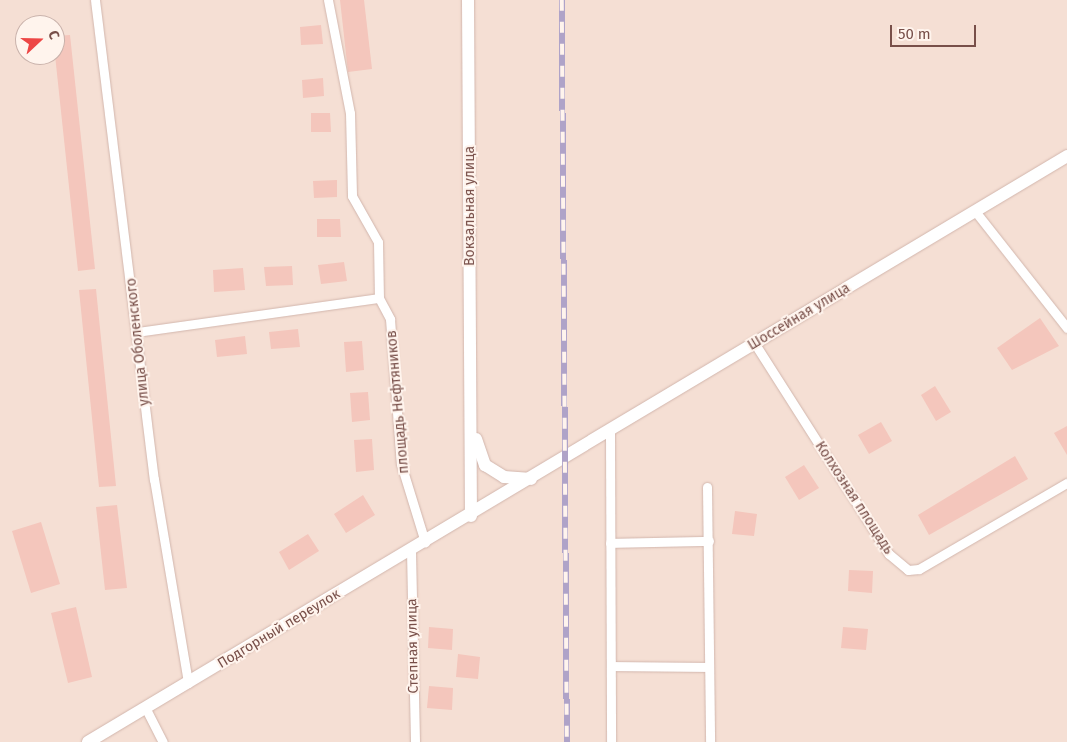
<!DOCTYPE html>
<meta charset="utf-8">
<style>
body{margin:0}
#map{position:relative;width:1067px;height:742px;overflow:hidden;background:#fdefe6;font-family:"Fira Sans",sans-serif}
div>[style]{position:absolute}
.residential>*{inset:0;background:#f5dfd4}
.building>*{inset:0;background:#f4c6bc}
.roads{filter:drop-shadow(0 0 1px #d2b6ad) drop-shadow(0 0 1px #d2b6ad)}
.minor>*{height:9px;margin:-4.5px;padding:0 4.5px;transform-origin:4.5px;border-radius:4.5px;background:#fff}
.secondary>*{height:12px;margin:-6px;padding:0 6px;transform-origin:6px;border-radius:6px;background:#fff}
.rail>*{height:5.5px;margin-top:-2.75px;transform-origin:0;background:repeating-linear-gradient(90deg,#fff4ed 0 11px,#afa3c8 0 22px);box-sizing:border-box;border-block:1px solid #afa3c8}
span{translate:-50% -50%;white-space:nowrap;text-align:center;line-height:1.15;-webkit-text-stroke:4px #fff4ed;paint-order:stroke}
.street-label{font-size:14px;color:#784f49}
.north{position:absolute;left:15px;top:15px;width:50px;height:50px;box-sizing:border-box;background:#fff4ed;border:1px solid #c9b2ab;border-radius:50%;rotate:69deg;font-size:14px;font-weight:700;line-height:20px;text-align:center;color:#784f49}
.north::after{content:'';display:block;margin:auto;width:18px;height:22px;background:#ed4645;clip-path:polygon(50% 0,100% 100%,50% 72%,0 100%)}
.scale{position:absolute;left:890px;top:25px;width:86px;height:22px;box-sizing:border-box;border:2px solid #784f49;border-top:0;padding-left:6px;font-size:15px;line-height:18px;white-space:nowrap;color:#784f49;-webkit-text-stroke:4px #fff4ed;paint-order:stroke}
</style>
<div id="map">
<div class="residential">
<div style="clip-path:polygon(evenodd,0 0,1067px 0,1067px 742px,0 742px,0 0,25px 25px,55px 25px,55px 55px,25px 55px,25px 25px)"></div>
</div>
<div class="building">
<div style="clip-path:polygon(340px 0,364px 0,372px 69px,348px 72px)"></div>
<div style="clip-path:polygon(321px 25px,323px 44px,301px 45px,300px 27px)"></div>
<div style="clip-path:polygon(70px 35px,95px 269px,78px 271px,55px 55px,55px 36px)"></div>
<div style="clip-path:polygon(323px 78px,324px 96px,303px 98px,302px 80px)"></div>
<div style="clip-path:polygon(311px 113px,330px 113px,331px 132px,311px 132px)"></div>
<div style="clip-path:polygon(337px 180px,337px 197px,314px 198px,313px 181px)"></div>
<div style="clip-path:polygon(317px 219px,340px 219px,341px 237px,317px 237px)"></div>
<div style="clip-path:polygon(344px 262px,347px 281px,321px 284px,318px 265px)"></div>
<div style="clip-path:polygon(292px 266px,293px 285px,266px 286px,264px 267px)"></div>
<div style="clip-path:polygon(243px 268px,245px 290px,214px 292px,213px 270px)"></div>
<div style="clip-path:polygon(96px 289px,116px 486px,99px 487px,79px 290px)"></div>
<div style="clip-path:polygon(1040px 318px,1059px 346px,1012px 370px,997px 348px)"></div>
<div style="clip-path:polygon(298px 329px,300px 347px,271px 349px,269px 332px)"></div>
<div style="clip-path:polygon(245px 336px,247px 354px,217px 357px,215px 340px)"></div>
<div style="clip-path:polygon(362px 341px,364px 370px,346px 372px,344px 342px)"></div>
<div style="clip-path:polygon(935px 386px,951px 412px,936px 421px,921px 395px)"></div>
<div style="clip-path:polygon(368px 392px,370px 420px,352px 422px,350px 393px)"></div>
<div style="clip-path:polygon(881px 422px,892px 441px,869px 454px,858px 435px)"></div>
<div style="clip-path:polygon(1067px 426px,1067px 455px,1054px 433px)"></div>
<div style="clip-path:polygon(372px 439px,374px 470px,356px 472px,354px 440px)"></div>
<div style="clip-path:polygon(1015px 456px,1028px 479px,929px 535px,918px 515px)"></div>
<div style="clip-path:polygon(804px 465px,819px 488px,799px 500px,785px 477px)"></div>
<div style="clip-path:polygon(363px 495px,375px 515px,346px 533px,334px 514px)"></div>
<div style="clip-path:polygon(117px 505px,127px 588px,105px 590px,96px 507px)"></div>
<div style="clip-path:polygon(735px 511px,757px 514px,754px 536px,732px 534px)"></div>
<div style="clip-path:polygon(41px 522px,60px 584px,31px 593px,12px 531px)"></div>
<div style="clip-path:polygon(308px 534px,319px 551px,289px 570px,279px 552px)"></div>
<div style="clip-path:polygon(849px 570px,873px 571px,872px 593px,848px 591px)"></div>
<div style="clip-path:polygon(76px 607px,92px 677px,68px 683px,51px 613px)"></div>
<div style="clip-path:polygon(429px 627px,453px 629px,452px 650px,428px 648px)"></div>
<div style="clip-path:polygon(843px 627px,868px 629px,866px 650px,841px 648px)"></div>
<div style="clip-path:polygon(458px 654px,480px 657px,478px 679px,456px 677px)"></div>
<div style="clip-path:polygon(429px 686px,453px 688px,452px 710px,427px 708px)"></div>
</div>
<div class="roads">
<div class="minor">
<div style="left:95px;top:0;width:483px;rotate:83deg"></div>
<div style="left:154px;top:479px;width:207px;rotate:80.5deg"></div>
<div style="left:328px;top:0;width:115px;rotate:79deg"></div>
<div style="left:350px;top:113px;width:83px;rotate:88.6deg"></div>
<div style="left:352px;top:196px;width:53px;rotate:60.5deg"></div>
<div style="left:378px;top:242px;width:56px;rotate:89deg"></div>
<div style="left:379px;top:298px;width:24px;rotate:62deg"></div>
<div style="left:390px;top:319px;width:145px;rotate:85.7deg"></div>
<div style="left:401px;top:464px;width:82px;rotate:72.9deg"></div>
<div style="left:975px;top:211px;width:149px;rotate:51.8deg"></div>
<div style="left:137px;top:332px;width:244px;rotate:-8deg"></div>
<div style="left:755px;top:344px;width:249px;rotate:57.5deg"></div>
<div style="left:889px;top:554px;width:25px;rotate:40deg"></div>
<div style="left:908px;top:570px;width:11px;rotate:-5deg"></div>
<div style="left:919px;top:569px;width:171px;rotate:-30.2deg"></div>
<div style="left:610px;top:432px;width:310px;rotate:89.8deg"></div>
<div style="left:707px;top:487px;width:255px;rotate:89.3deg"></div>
<div style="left:610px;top:543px;width:99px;rotate:-1.2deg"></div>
<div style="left:411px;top:551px;width:191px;rotate:88.8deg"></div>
<div style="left:611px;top:666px;width:96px;rotate:0.6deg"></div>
<div style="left:146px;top:709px;width:37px;rotate:63deg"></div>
</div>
<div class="secondary">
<div style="left:468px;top:0;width:516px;rotate:89.67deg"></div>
<div style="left:476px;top:439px;width:28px;rotate:71deg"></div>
<div style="left:485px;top:465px;width:22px;rotate:32deg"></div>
<div style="left:504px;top:477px;width:27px;rotate:4deg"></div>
<div style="left:88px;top:742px;width:1141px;rotate:-30.9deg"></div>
</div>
</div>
<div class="rail">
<div style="left:562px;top:0;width:742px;rotate:89.61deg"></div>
</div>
<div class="street-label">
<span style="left:470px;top:206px;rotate:-90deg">Вокзальная улица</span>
<span style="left:799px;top:317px;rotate:-31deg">Шоссейная улица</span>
<span style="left:138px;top:342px;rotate:-96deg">улица Оболенского</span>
<span style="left:398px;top:402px;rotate:-95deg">площадь Нефтяников</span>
<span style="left:854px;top:498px;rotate:57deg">Колхозная площадь</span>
<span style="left:279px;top:629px;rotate:-31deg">Подгорный переулок</span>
<span style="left:413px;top:646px;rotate:-91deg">Степная улица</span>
</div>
<div class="north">С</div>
<div class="scale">50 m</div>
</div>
